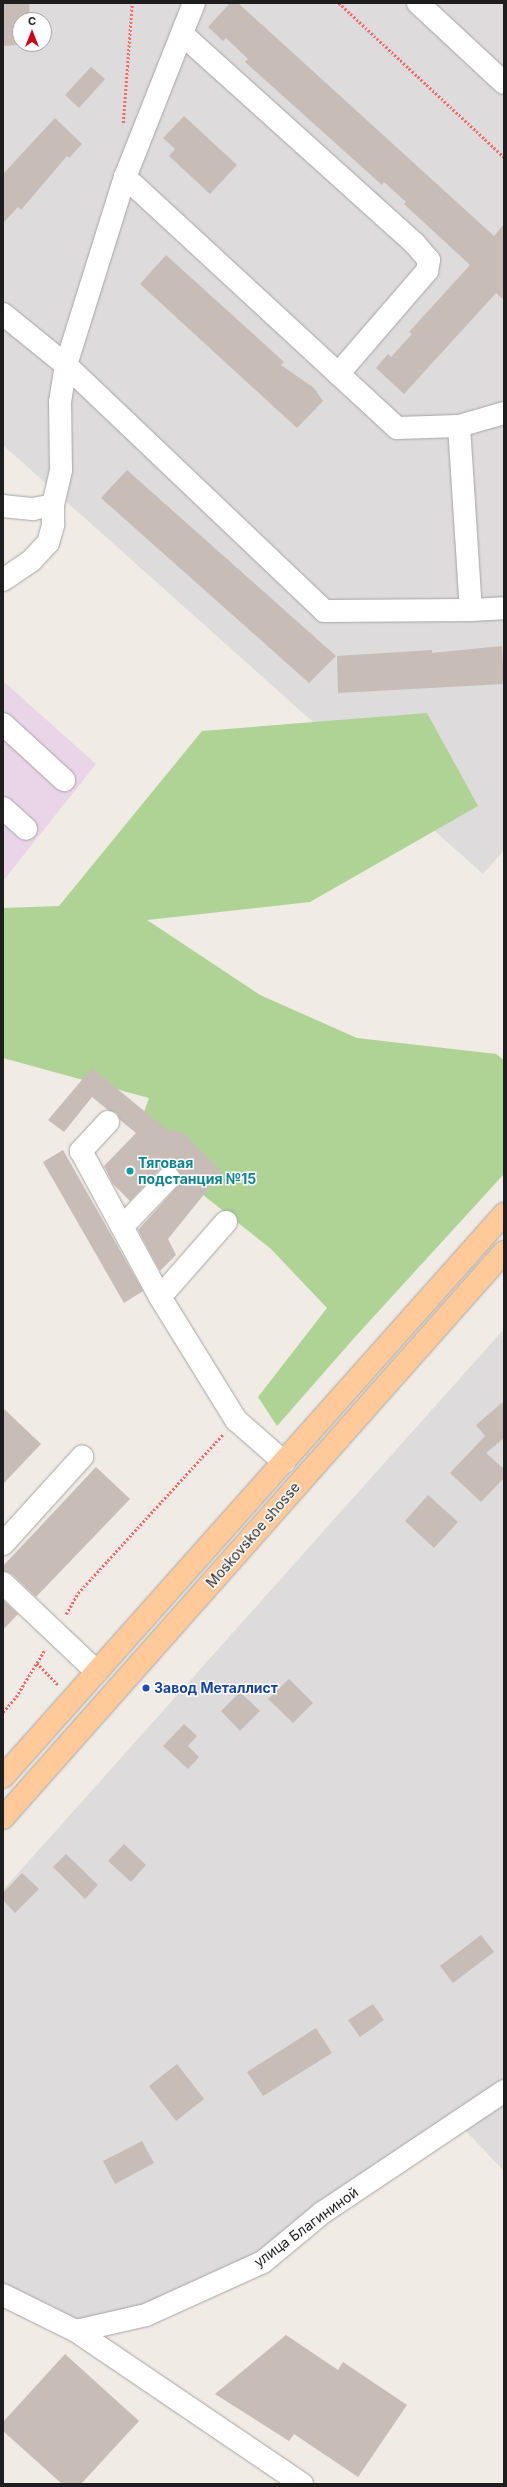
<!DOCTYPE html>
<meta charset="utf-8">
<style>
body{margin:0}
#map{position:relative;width:507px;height:2487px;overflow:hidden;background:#f0ebe4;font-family:Inter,sans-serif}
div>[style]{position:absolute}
.residential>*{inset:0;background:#dddbdb}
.industrial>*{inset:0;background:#ead5e8}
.forest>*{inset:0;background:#aed395}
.building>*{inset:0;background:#c8bcb6}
.path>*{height:2.5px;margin-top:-1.25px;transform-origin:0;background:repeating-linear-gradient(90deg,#f66 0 2px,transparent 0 4px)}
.roads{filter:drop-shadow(0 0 1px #a5a5a5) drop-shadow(0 0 1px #a5a5a5)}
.minor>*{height:22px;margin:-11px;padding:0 11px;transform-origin:11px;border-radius:11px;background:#fff}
.major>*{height:22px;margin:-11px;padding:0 11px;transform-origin:11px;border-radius:11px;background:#ffc99a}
.dots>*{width:11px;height:11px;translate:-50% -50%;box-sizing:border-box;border:2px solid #fff;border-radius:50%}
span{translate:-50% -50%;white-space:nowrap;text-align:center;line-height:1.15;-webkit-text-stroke:3px #fff;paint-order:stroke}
.culture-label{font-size:14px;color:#0d838f;font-weight:700}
.left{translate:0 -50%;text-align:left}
.street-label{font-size:14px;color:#1e1e1e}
.transit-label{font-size:14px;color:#164399;font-weight:700}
.frame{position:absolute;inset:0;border:4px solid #1e1e1e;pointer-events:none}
.north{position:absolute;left:12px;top:12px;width:40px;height:40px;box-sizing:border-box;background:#fff;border:1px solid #a5a5a5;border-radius:50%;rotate:0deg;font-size:11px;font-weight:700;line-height:16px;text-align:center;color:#1e1e1e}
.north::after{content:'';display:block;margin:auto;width:14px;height:18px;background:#cd0015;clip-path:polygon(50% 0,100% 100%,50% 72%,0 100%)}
</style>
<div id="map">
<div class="residential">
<div style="clip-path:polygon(evenodd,3px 3px,504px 3px,504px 850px,483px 874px,3px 445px,3px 3px,20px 20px,44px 20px,44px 44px,20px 44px,20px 20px)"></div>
<div style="clip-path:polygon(504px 1329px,504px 2089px,261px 2261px,144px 2313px,76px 2327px,3px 2293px,3px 1890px)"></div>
<div style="clip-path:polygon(504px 2102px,504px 2171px,464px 2129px)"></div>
</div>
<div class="industrial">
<div style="clip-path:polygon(3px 681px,96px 764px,3px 881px)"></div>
</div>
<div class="forest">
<div style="clip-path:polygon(427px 713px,478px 806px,310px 902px,147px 920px,260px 995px,357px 1038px,496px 1054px,504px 1060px,504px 1174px,355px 1337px,277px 1426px,258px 1397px,327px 1308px,271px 1249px,134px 1140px,149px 1098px,3px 1058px,3px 908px,59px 906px,202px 731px)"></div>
</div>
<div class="building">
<div style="clip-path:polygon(3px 3px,29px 3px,30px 20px,20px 20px,20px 44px,27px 44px,3px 46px)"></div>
<div style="clip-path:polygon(230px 3px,238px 3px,494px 236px,504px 224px,504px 300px,496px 293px,404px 394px,376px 368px,388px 354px,391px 357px,412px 334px,409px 332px,470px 265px,404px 204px,406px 202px,384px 182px,382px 185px,245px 62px,248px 59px,226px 38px,223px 41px,208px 27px)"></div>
<div style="clip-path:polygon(91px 67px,105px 79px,79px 108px,65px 95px)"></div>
<div style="clip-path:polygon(184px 116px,237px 165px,210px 194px,169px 156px,175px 149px,163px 138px)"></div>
<div style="clip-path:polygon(55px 118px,82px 144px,69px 158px,67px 156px,21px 210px,18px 207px,3px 223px,3px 174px)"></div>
<div style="clip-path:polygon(166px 255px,284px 362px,281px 365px,314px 388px,323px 401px,297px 428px,140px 284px)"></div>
<div style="clip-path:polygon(127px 470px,336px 656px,309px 683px,101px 498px)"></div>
<div style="clip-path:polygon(502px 646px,504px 684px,338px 693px,337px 656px,432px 650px,432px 653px)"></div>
<div style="clip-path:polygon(92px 1068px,166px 1129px,184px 1133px,222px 1172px,168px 1239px,176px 1255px,160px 1271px,138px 1230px,178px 1186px,181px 1181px,178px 1169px,172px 1166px,160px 1169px,130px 1201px,113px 1184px,104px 1166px,136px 1133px,120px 1120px,117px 1113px,108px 1110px,92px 1097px,64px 1132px,48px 1120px)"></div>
<div style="clip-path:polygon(63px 1150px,143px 1291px,124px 1303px,43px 1162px)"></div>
<div style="clip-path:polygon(504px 1401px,504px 1438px,486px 1453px,504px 1469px,504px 1478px,481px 1502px,450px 1473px,485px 1436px,476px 1425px)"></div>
<div style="clip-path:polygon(3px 1408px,41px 1444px,3px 1484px)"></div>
<div style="clip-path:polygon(96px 1467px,130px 1499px,36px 1597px,12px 1574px,3px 1571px,3px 1566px)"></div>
<div style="clip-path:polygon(428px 1495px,458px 1522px,434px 1548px,405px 1521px)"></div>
<div style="clip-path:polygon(3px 1600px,18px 1614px,3px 1630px)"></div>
<div style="clip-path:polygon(289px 1679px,313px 1703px,293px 1723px,268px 1699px)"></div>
<div style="clip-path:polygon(240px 1692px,260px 1711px,240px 1731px,221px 1711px)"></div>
<div style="clip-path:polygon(184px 1724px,197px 1736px,188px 1746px,199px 1757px,188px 1769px,163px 1746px)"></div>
<div style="clip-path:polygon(124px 1844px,146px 1865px,131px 1882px,108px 1861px)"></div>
<div style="clip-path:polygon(66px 1854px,98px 1885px,85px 1899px,53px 1867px)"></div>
<div style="clip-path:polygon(22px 1873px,39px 1889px,15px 1913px,3px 1900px,3px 1893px)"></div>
<div style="clip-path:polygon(481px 1935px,494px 1952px,453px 1983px,440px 1966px)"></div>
<div style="clip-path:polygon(373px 2004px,384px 2020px,360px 2037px,348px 2020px)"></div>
<div style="clip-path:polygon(316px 2028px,332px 2053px,263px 2096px,247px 2072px)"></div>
<div style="clip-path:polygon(177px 2064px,204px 2099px,176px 2121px,149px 2086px)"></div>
<div style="clip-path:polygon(142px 2141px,154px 2163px,115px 2184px,103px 2161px)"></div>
<div style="clip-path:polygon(286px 2335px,338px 2370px,343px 2362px,407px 2405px,358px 2477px,294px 2434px,289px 2441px,215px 2394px)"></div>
<div style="clip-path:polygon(65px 2354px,139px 2421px,81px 2484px,62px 2484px,3px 2431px,3px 2422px)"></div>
</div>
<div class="path">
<div style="left:339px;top:3px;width:226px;rotate:43deg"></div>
<div style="left:123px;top:123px;width:120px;rotate:-85.7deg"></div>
<div style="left:66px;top:1614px;width:24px;rotate:-60deg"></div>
<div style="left:78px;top:1593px;width:215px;rotate:-47.6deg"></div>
<div style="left:37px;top:1663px;width:30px;rotate:46deg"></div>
<div style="left:3px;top:1712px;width:20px;rotate:-49deg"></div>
<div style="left:16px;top:1697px;width:54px;rotate:-58.7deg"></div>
</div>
<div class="roads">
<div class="minor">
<div style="left:194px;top:3px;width:187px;rotate:111.6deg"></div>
<div style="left:125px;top:177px;width:370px;rotate:42.7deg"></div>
<div style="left:397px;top:428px;width:62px;rotate:-1.8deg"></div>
<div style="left:459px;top:426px;width:47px;rotate:-16.1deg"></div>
<div style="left:418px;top:3px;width:117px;rotate:42.9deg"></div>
<div style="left:182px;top:34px;width:314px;rotate:42deg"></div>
<div style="left:415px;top:244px;width:21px;rotate:49deg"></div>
<div style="left:429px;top:260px;width:11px;rotate:100deg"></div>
<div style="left:427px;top:271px;width:136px;rotate:130.8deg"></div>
<div style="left:3px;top:314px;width:81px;rotate:39deg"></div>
<div style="left:66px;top:365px;width:197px;rotate:-72.6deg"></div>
<div style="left:66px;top:365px;width:356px;rotate:43.6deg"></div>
<div style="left:324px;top:611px;width:147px;rotate:-0.4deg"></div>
<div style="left:471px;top:610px;width:33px;rotate:-3deg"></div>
<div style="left:459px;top:426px;width:184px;rotate:86.3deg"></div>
<div style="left:3px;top:506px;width:30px;rotate:6deg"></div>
<div style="left:33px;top:509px;width:20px;rotate:-11deg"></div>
<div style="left:53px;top:505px;width:36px;rotate:-77deg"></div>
<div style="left:61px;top:470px;width:68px;rotate:-90.8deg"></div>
<div style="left:60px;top:402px;width:37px;rotate:-81deg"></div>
<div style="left:3px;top:580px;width:34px;rotate:-34deg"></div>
<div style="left:31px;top:561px;width:25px;rotate:-47deg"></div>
<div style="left:48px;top:543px;width:19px;rotate:-74deg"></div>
<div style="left:53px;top:525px;width:20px;rotate:-90deg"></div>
<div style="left:3px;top:724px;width:83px;rotate:42.6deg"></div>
<div style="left:3px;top:808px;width:31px;rotate:42deg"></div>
<div style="left:108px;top:1122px;width:40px;rotate:133deg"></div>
<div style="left:81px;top:1151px;width:166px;rotate:61.6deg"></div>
<div style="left:160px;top:1297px;width:145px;rotate:58.3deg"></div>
<div style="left:236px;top:1420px;width:64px;rotate:41.2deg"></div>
<div style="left:122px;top:1227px;width:68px;rotate:-46.2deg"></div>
<div style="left:160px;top:1297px;width:100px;rotate:-48.7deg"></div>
<div style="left:3px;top:1544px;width:118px;rotate:-47.8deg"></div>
<div style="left:3px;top:1583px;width:129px;rotate:43.4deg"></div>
<div style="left:3px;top:2295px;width:81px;rotate:26.3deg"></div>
<div style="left:76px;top:2331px;width:273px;rotate:34.1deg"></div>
<div style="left:76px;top:2331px;width:72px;rotate:-12.9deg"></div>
<div style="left:146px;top:2315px;width:128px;rotate:-24.4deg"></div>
<div style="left:263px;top:2262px;width:77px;rotate:-39.7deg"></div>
<div style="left:322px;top:2213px;width:219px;rotate:-33.8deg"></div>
</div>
<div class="major">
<div style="left:3px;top:1777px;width:754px;rotate:-48.33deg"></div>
<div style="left:3px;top:1818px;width:756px;rotate:-48.49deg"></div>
</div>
</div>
<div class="dots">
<div style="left:130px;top:1171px;background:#0f9aa8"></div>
<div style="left:146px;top:1688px;background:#1a4fb4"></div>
</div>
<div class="culture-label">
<span class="left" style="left:138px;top:1171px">Тяговая<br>подстанция №15</span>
</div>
<div class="street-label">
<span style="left:253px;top:1535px;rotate:-49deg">Moskovskoe shosse</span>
<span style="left:306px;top:2227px;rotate:-36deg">улица Благининой</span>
</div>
<div class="transit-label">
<span class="left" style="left:154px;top:1688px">Завод Металлист</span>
</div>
<div class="frame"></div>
<div class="north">С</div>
</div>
